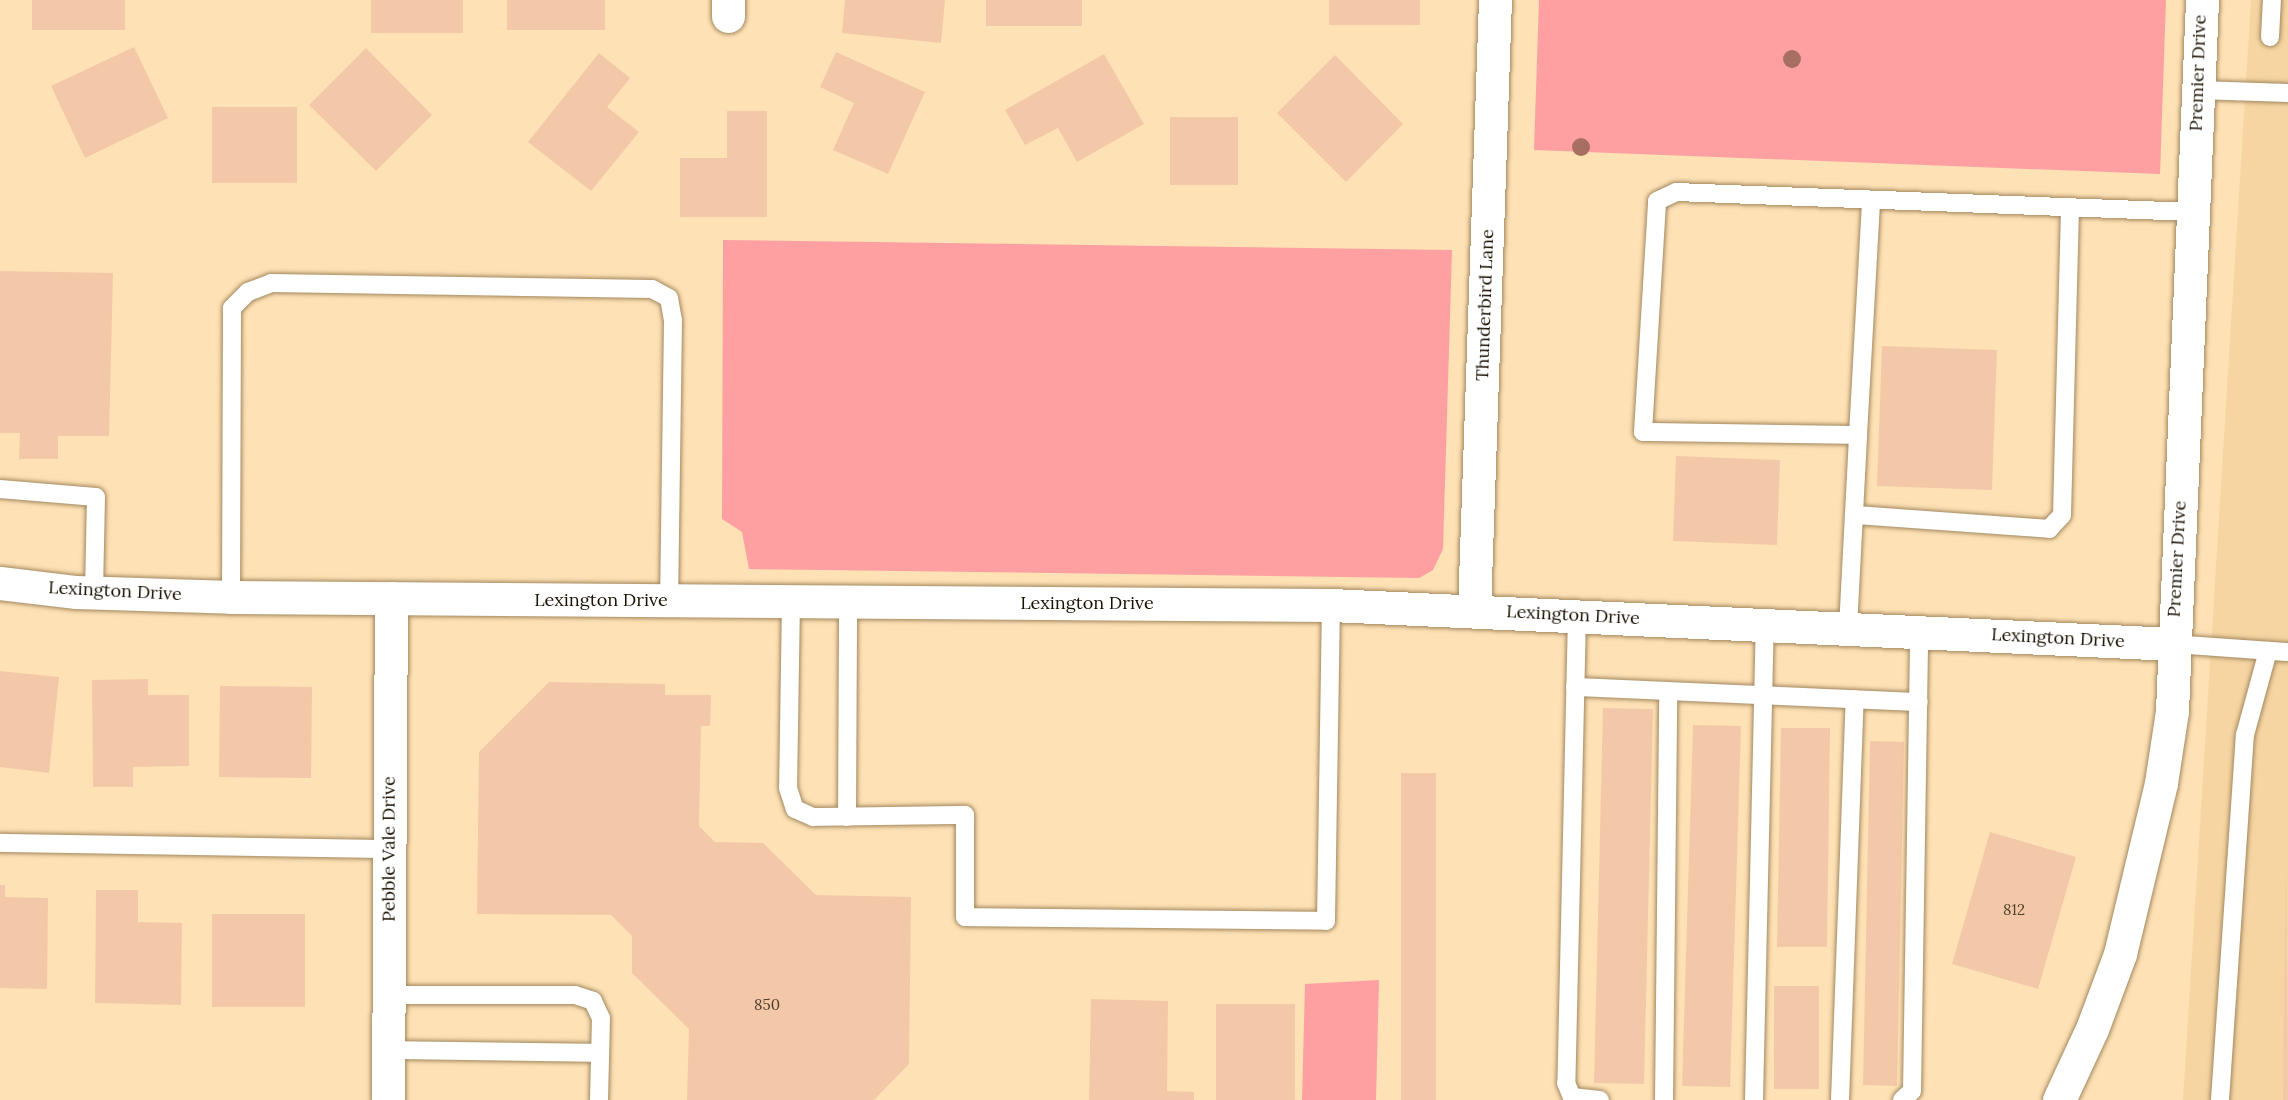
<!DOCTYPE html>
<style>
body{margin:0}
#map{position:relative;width:2288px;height:1100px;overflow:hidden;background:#fee1b5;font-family:Lora,serif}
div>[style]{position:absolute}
.built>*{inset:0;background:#f6d5a2}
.green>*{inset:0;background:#fea0a2}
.building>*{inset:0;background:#f3c8a8}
.roads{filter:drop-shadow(0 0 2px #a2885f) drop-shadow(0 0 2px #a2885f)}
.service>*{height:18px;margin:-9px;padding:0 9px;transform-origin:9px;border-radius:9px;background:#fff}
.minor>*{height:33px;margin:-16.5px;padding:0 16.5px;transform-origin:16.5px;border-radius:16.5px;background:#fff}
.tertiary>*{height:33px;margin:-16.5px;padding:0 16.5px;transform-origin:16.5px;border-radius:16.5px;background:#fff}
.trees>*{width:18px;height:18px;margin:-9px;border-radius:50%;background:#a76f61}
span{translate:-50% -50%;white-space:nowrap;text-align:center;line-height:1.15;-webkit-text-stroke:4.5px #fff;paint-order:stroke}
.number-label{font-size:15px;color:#52402c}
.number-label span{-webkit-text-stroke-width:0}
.street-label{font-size:18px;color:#1c1203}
</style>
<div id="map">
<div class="built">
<div style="clip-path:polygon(2251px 0,2288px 0,2288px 1100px,2183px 1100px)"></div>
</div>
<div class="green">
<div style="clip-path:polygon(1539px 0,2166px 0,2160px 174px,1534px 150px)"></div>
<div style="clip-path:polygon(723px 240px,1452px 250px,1443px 549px,1433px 570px,1419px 578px,749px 569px,742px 532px,722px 519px)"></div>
<div style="clip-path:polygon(1379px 980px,1376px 1100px,1302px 1100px,1305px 984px)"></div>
</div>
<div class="building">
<div style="clip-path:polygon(32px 0,125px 0,125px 30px,32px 30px)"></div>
<div style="clip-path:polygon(371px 0,463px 0,463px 33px,371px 33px)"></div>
<div style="clip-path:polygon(507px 0,605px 0,605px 30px,507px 30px)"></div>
<div style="clip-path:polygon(845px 0,945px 0,941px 43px,842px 33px)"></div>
<div style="clip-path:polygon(986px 0,1082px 0,1082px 26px,986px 26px)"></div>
<div style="clip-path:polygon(1329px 0,1420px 0,1420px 25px,1329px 25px)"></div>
<div style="clip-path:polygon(134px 47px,168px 118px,85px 158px,51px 86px)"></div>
<div style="clip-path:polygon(366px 48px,432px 115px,376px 171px,309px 105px)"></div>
<div style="clip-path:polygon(836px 52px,925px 92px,888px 174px,833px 150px,854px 103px,820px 87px)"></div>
<div style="clip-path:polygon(599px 53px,630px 78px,607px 107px,639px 132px,591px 191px,528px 142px)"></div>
<div style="clip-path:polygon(1104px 54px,1144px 124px,1077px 162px,1058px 128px,1025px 145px,1005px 110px)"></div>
<div style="clip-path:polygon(1335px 55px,1403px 124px,1346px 182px,1277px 113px)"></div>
<div style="clip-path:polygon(212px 107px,297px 107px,297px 183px,212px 183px)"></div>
<div style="clip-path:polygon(727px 111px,767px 111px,767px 217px,680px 217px,680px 158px,727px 158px)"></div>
<div style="clip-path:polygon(1170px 117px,1238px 117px,1238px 185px,1170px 185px)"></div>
<div style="clip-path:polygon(0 271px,113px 273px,109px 436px,58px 436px,58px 459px,19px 459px,20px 433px,0 433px)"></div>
<div style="clip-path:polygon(1882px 346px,1997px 350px,1992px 490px,1877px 486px)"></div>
<div style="clip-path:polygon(1676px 456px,1780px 460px,1777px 545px,1673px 541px)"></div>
<div style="clip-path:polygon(0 671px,59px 677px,49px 773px,0 767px)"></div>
<div style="clip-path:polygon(148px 679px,148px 695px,189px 695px,189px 766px,133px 767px,133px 787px,93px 787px,92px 680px)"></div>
<div style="clip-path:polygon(549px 682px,665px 684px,665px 695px,711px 695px,710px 726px,701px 726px,699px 826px,715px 842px,763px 843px,816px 895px,911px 897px,909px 1064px,874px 1100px,687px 1100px,689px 1029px,632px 973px,632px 936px,611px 915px,477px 914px,479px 752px)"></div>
<div style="clip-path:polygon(220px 686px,312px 687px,311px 778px,219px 777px)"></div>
<div style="clip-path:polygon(1603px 708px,1653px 709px,1644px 1084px,1594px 1083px)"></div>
<div style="clip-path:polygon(1693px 725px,1741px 726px,1730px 1087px,1682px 1086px)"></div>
<div style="clip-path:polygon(1781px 728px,1830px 728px,1827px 947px,1777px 947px)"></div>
<div style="clip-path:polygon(1870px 741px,1904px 742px,1897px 1086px,1863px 1085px)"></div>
<div style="clip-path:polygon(1401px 773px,1436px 773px,1436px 1100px,1401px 1100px)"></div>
<div style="clip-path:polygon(1990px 832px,2076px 857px,2038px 989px,1952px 964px)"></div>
<div style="clip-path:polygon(2286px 850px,2288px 1100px,2283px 1100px)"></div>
<div style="clip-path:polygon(0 885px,5px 885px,5px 897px,48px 898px,47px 989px,0 988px)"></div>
<div style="clip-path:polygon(96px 890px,138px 890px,138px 922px,182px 923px,181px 1005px,95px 1003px)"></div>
<div style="clip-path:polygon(212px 914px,305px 914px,305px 1007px,212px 1007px)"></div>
<div style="clip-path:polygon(1774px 986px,1819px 986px,1819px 1089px,1774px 1089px)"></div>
<div style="clip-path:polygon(1091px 999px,1168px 1001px,1167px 1091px,1194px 1092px,1194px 1100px,1089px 1100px)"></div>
<div style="clip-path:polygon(1216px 1004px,1295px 1004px,1295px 1100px,1216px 1100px)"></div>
</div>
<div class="roads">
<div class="service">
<div style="left:2270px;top:37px;width:37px;rotate:-87deg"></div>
<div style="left:2198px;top:90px;width:90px;rotate:1.9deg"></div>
<div style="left:1858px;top:435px;width:235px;rotate:-86.8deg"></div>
<div style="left:0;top:489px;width:96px;rotate:4.8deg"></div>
<div style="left:96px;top:497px;width:95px;rotate:91.2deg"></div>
<div style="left:1856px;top:515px;width:194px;rotate:4.1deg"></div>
<div style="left:2049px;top:529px;width:19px;rotate:-47deg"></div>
<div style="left:2062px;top:515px;width:308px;rotate:-88.5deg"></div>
<div style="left:231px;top:597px;width:289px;rotate:-89.8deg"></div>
<div style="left:232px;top:308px;width:23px;rotate:-45deg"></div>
<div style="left:248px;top:292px;width:25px;rotate:-21deg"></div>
<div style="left:271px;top:283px;width:381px;rotate:0.9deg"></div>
<div style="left:652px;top:289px;width:19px;rotate:28deg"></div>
<div style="left:669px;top:298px;width:22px;rotate:80deg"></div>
<div style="left:673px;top:320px;width:280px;rotate:90.8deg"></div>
<div style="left:791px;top:601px;width:187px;rotate:90.9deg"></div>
<div style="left:788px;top:788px;width:22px;rotate:72deg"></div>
<div style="left:795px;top:809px;width:20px;rotate:24deg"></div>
<div style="left:813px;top:817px;width:152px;rotate:-0.8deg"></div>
<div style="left:965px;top:815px;width:102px;rotate:90deg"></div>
<div style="left:965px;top:917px;width:361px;rotate:0.6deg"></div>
<div style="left:1326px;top:921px;width:316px;rotate:-89.1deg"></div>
<div style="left:1577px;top:615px;width:468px;rotate:91.3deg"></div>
<div style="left:1566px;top:1083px;width:15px;rotate:67deg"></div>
<div style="left:1572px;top:1097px;width:28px;rotate:6deg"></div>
<div style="left:1848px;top:628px;width:193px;rotate:-87deg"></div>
<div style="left:1858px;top:435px;width:215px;rotate:-179.2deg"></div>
<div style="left:1643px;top:432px;width:231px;rotate:-86.5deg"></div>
<div style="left:1657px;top:201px;width:21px;rotate:-25deg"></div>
<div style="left:1676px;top:192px;width:516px;rotate:2.22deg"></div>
<div style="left:2173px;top:644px;width:115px;rotate:4deg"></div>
<div style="left:1575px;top:687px;width:344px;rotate:2.5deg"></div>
<div style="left:847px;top:817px;width:216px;rotate:-89.7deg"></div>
<div style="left:0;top:843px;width:389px;rotate:0.9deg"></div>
<div style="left:388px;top:995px;width:187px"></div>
<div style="left:575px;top:995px;width:19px;rotate:18deg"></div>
<div style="left:593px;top:1001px;width:19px;rotate:65deg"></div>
<div style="left:601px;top:1018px;width:82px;rotate:91.4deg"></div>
<div style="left:388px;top:1050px;width:212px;rotate:0.8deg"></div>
<div style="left:1664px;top:1100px;width:409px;rotate:-89.4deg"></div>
<div style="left:1754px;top:1100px;width:476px;rotate:-88.7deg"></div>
<div style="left:1840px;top:1100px;width:401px;rotate:-87.9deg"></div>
<div style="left:1902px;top:1100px;width:13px;rotate:-42deg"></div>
<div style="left:1912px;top:1091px;width:459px;rotate:-89.1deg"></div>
<div style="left:2220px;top:1100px;width:366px;rotate:-86.1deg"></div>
<div style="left:2245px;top:735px;width:87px;rotate:-74.7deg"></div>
</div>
<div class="minor">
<div style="left:728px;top:16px;width:16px;rotate:-90deg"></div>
<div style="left:1474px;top:610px;width:610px;rotate:-88.03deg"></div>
</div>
<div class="tertiary">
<div style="left:0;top:583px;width:77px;rotate:6.8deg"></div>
<div style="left:76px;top:592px;width:155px;rotate:1.8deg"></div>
<div style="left:231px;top:597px;width:1100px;rotate:0.42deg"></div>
<div style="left:1331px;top:605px;width:843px;rotate:2.65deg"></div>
<div style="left:388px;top:1100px;width:502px;rotate:-89.66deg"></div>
<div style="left:2059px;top:1100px;width:78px;rotate:-65.1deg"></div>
<div style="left:2092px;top:1029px;width:80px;rotate:-69.5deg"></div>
<div style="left:2120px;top:954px;width:176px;rotate:-76.5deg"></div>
<div style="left:2161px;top:783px;width:73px;rotate:-81.3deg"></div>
<div style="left:2172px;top:711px;width:712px;rotate:-87.58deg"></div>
</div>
</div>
<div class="trees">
<div style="left:1792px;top:59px"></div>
<div style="left:1581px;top:147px"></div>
</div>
<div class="number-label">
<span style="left:2014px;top:910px">812</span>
<span style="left:767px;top:1005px">850</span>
</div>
<div class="street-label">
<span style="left:2198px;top:73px;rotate:-88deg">Premier Drive</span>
<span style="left:1485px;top:305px;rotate:-88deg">Thunderbird Lane</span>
<span style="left:2177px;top:559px;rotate:-87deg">Premier Drive</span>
<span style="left:115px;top:591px;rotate:3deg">Lexington Drive</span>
<span style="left:601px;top:600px">Lexington Drive</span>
<span style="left:1087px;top:603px">Lexington Drive</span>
<span style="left:1573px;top:615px;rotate:3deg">Lexington Drive</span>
<span style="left:2058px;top:638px;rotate:3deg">Lexington Drive</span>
<span style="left:389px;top:849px;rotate:-90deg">Pebble Vale Drive</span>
</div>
</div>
